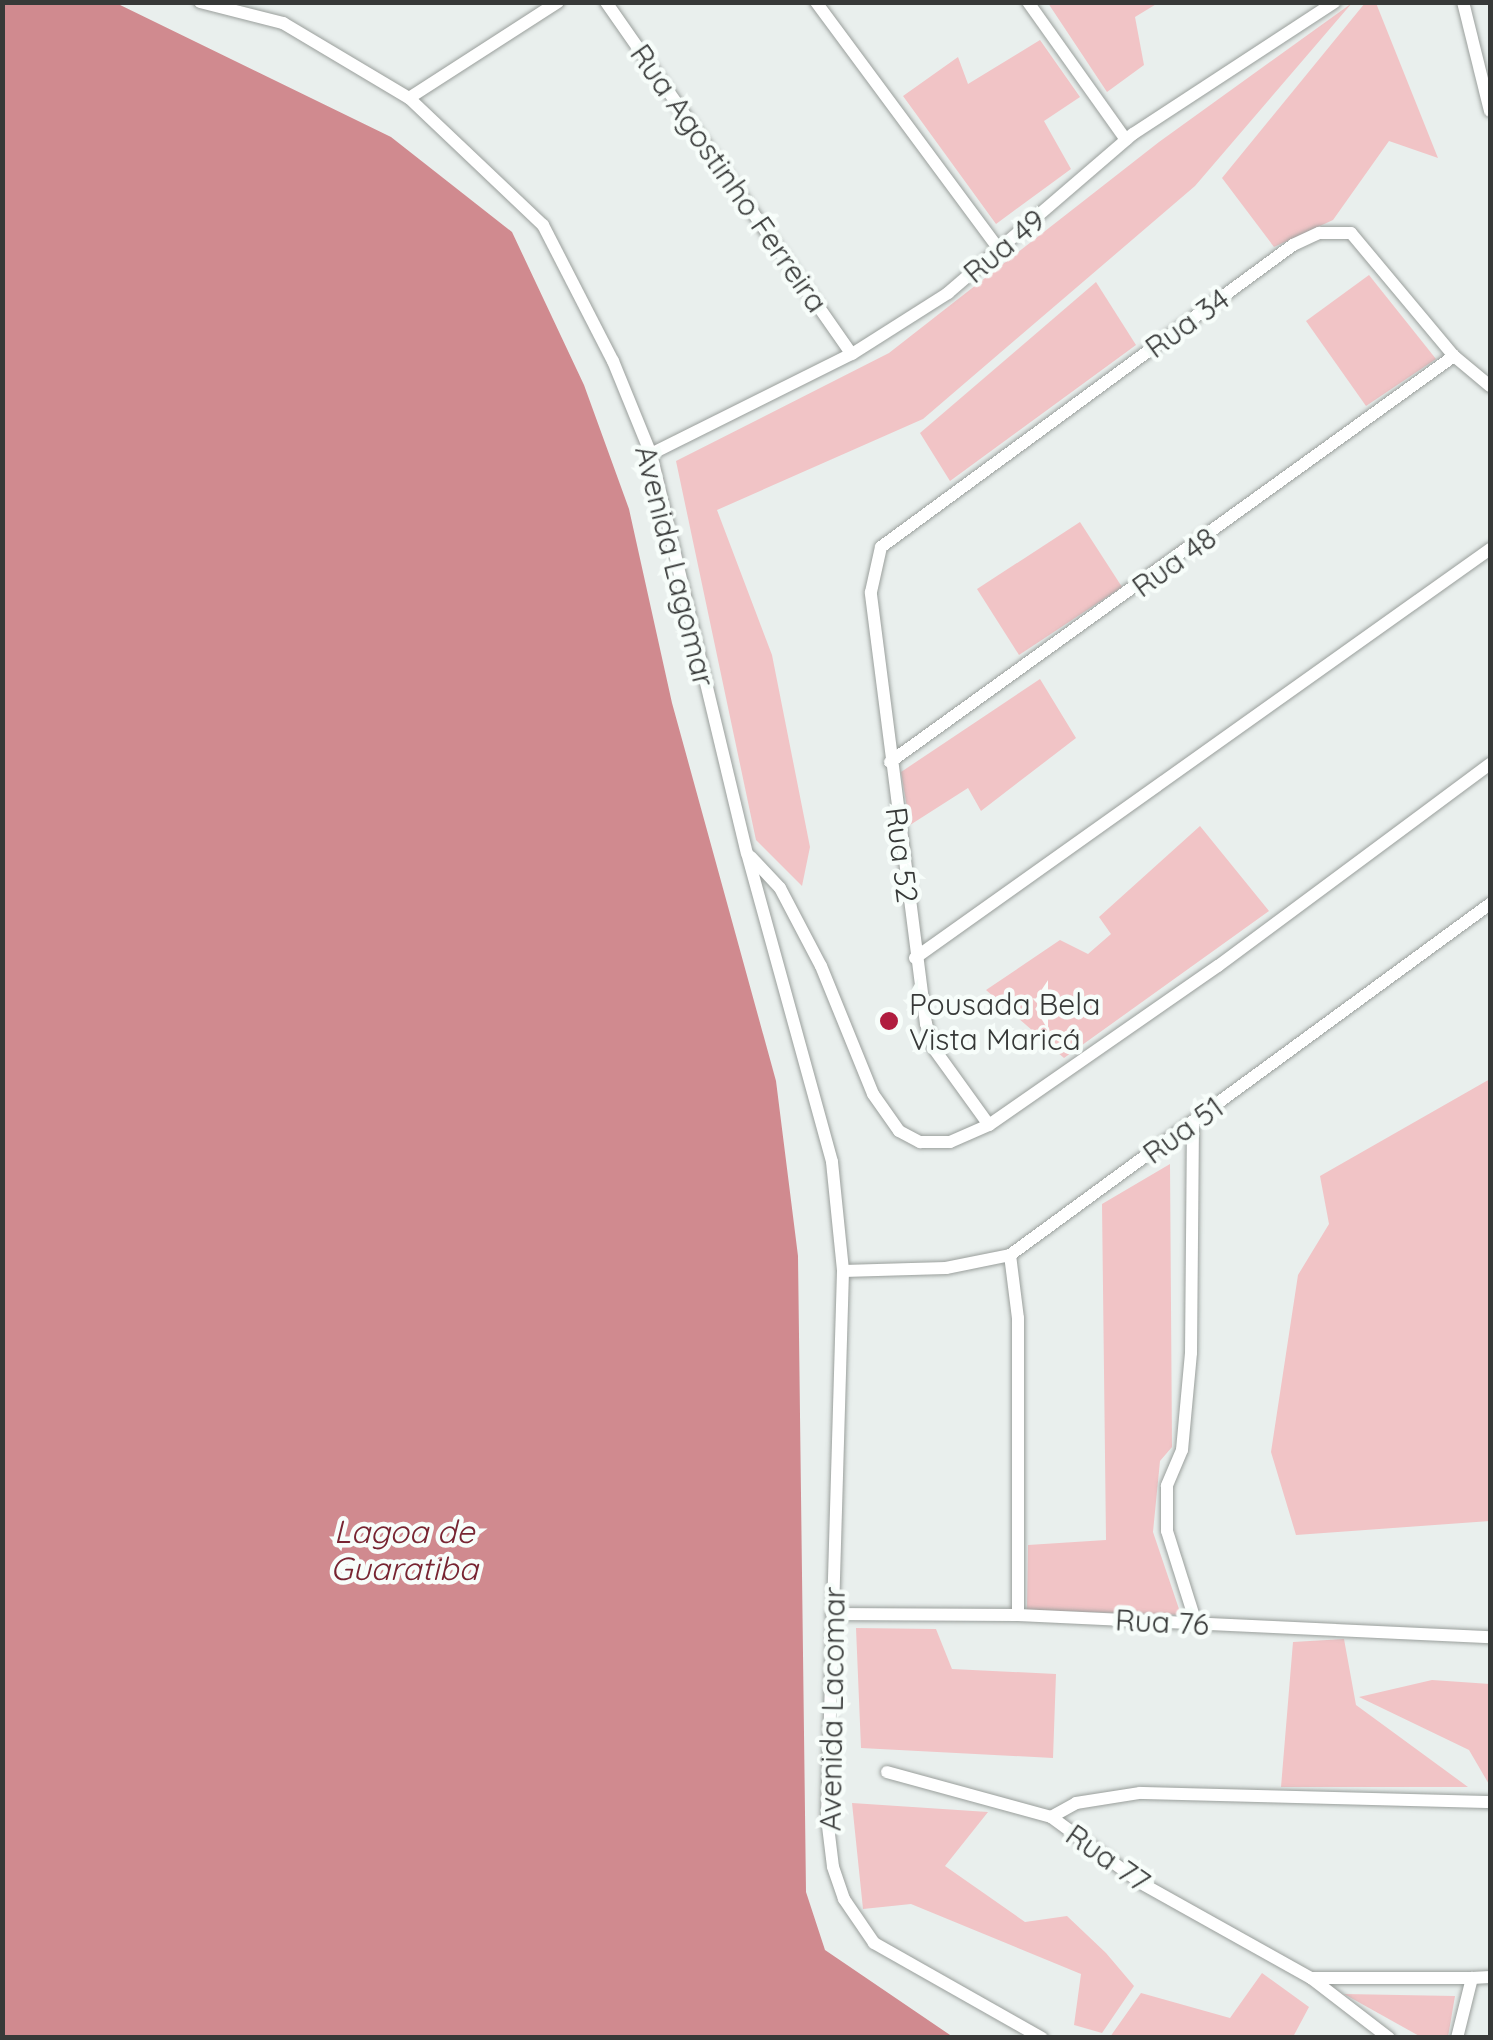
<!DOCTYPE html>
<meta charset="utf-8">
<style>
body{margin:0}
#map{position:relative;width:1493px;height:2040px;overflow:hidden;background:#e9efed;font-family:Quicksand,sans-serif}
div>[style]{position:absolute}
.green>*{inset:0;background:#f1c4c6}
.water>*{inset:0;background:#d08a8f}
.roads{filter:drop-shadow(0 0 2px #9a9f9c) drop-shadow(0 0 2px #9a9f9c)}
.minor>*{height:12px;margin:-6px;padding:0 6px;transform-origin:6px;border-radius:6px;background:#fff}
.dots>*{width:28px;height:28px;translate:-50% -50%;box-sizing:border-box;border:5px solid #f7fdfa;border-radius:50%}
span{translate:-50% -50%;white-space:nowrap;text-align:center;line-height:1.15;-webkit-text-stroke:9px #f7fdfa;paint-order:stroke}
.street-label{font-size:30px;color:#373938}
.poi-label{font-size:30px;color:#373938}
.left{translate:0 -50%;text-align:left}
.water-label{font-size:32px;color:#782532;font-style:italic}
.frame{position:absolute;inset:0;border:5px solid #373938;pointer-events:none}
</style>
<div id="map">
<div class="green">
<div style="clip-path:polygon(1048px 3px,1158px 3px,1135px 17px,1144px 65px,1107px 92px)"></div>
<div style="clip-path:polygon(1352px 3px,1195px 186px,923px 419px,717px 510px,772px 655px,810px 847px,802px 886px,756px 840px,676px 461px,889px 353px,1159px 142px)"></div>
<div style="clip-path:polygon(1365px 3px,1376px 3px,1438px 158px,1389px 141px,1333px 220px,1274px 247px,1222px 178px)"></div>
<div style="clip-path:polygon(1040px 40px,1080px 97px,1044px 121px,1071px 169px,996px 224px,903px 96px,958px 57px,968px 84px)"></div>
<div style="clip-path:polygon(1369px 275px,1436px 359px,1366px 406px,1306px 321px)"></div>
<div style="clip-path:polygon(1096px 282px,1136px 345px,950px 481px,920px 433px)"></div>
<div style="clip-path:polygon(1080px 522px,1122px 587px,1019px 655px,977px 589px)"></div>
<div style="clip-path:polygon(1040px 679px,1076px 738px,981px 811px,968px 788px,910px 825px,901px 772px)"></div>
<div style="clip-path:polygon(1200px 826px,1269px 911px,1064px 1058px,986px 990px,1060px 940px,1088px 954px,1111px 934px,1099px 917px)"></div>
<div style="clip-path:polygon(1490px 1079px,1490px 1521px,1296px 1535px,1271px 1452px,1298px 1275px,1329px 1224px,1320px 1176px)"></div>
<div style="clip-path:polygon(1170px 1164px,1172px 1447px,1160px 1461px,1153px 1532px,1181px 1615px,1027px 1610px,1028px 1545px,1106px 1540px,1102px 1204px)"></div>
<div style="clip-path:polygon(856px 1628px,936px 1629px,952px 1669px,1056px 1674px,1053px 1758px,861px 1748px)"></div>
<div style="clip-path:polygon(1344px 1639px,1356px 1705px,1468px 1787px,1281px 1787px,1293px 1642px)"></div>
<div style="clip-path:polygon(1432px 1680px,1490px 1684px,1490px 1786px,1469px 1750px,1359px 1697px)"></div>
<div style="clip-path:polygon(852px 1803px,988px 1812px,945px 1866px,1025px 1922px,1067px 1916px,1106px 1953px,1134px 1986px,1102px 2033px,1074px 2025px,1081px 1974px,911px 1904px,863px 1909px)"></div>
<div style="clip-path:polygon(1262px 1973px,1309px 2007px,1293px 2037px,1110px 2037px,1141px 1993px,1230px 2018px)"></div>
<div style="clip-path:polygon(1344px 1994px,1455px 1996px,1448px 2037px,1421px 2037px)"></div>
</div>
<div class="water">
<div style="clip-path:polygon(3px 2px,116px 3px,391px 137px,512px 232px,584px 385px,629px 509px,672px 703px,776px 1081px,798px 1256px,806px 1892px,825px 1950px,953px 2037px,3px 2037px)"></div>
</div>
<div class="roads">
<div class="minor">
<div style="left:200px;top:2px;width:86px;rotate:14.2deg"></div>
<div style="left:283px;top:23px;width:147px;rotate:30.8deg"></div>
<div style="left:409px;top:98px;width:185px;rotate:43.5deg"></div>
<div style="left:543px;top:225px;width:153px;rotate:62.8deg"></div>
<div style="left:613px;top:361px;width:100px;rotate:67.8deg"></div>
<div style="left:651px;top:454px;width:410px;rotate:76.5deg"></div>
<div style="left:747px;top:853px;width:320px;rotate:74.6deg"></div>
<div style="left:832px;top:1162px;width:110px;rotate:84.2deg"></div>
<div style="left:843px;top:1271px;width:547px;rotate:91.68deg"></div>
<div style="left:827px;top:1818px;width:49px;rotate:83deg"></div>
<div style="left:833px;top:1867px;width:34px;rotate:71deg"></div>
<div style="left:844px;top:1899px;width:53px;rotate:55.7deg"></div>
<div style="left:874px;top:1943px;width:193px;rotate:29.5deg"></div>
<div style="left:606px;top:2px;width:429px;rotate:55.1deg"></div>
<div style="left:816px;top:2px;width:311px;rotate:53.5deg"></div>
<div style="left:1028px;top:2px;width:169px;rotate:54.6deg"></div>
<div style="left:1463px;top:2px;width:112px;rotate:76.1deg"></div>
<div style="left:409px;top:98px;width:177px;rotate:-32.8deg"></div>
<div style="left:651px;top:454px;width:225px;rotate:-26.5deg"></div>
<div style="left:852px;top:354px;width:114px;rotate:-32.4deg"></div>
<div style="left:948px;top:293px;width:244px;rotate:-40.7deg"></div>
<div style="left:1133px;top:134px;width:241px;rotate:-33.2deg"></div>
<div style="left:890px;top:762px;width:695px;rotate:-35.75deg"></div>
<div style="left:751px;top:857px;width:42px;rotate:46.9deg"></div>
<div style="left:780px;top:888px;width:88px;rotate:62.3deg"></div>
<div style="left:821px;top:966px;width:138px;rotate:67.9deg"></div>
<div style="left:873px;top:1094px;width:45px;rotate:54.9deg"></div>
<div style="left:899px;top:1131px;width:24px;rotate:28deg"></div>
<div style="left:920px;top:1142px;width:30px"></div>
<div style="left:950px;top:1142px;width:43px;rotate:-23.6deg"></div>
<div style="left:989px;top:1125px;width:279px;rotate:-34.8deg"></div>
<div style="left:1218px;top:966px;width:339px;rotate:-36.6deg"></div>
<div style="left:915px;top:958px;width:706px;rotate:-35.42deg"></div>
<div style="left:1193px;top:1124px;width:229px;rotate:90.5deg"></div>
<div style="left:1191px;top:1353px;width:97px;rotate:95.3deg"></div>
<div style="left:1182px;top:1450px;width:39px;rotate:113deg"></div>
<div style="left:1167px;top:1486px;width:45px;rotate:90deg"></div>
<div style="left:1167px;top:1531px;width:96px;rotate:72.5deg"></div>
<div style="left:989px;top:1125px;width:92px;rotate:-125.8deg"></div>
<div style="left:935px;top:1050px;width:28px;rotate:-109deg"></div>
<div style="left:926px;top:1024px;width:435px;rotate:-97.3deg"></div>
<div style="left:871px;top:592px;width:46px;rotate:-77.5deg"></div>
<div style="left:881px;top:547px;width:511px;rotate:-36.24deg"></div>
<div style="left:1293px;top:245px;width:29px;rotate:-25deg"></div>
<div style="left:1319px;top:233px;width:32px"></div>
<div style="left:1351px;top:233px;width:160px;rotate:50.1deg"></div>
<div style="left:1454px;top:356px;width:47px;rotate:39.8deg"></div>
<div style="left:1010px;top:1255px;width:64px;rotate:82.8deg"></div>
<div style="left:1018px;top:1318px;width:297px;rotate:90deg"></div>
<div style="left:843px;top:1271px;width:103px;rotate:-1.7deg"></div>
<div style="left:946px;top:1268px;width:65px;rotate:-11.5deg"></div>
<div style="left:1010px;top:1255px;width:595px;rotate:-36.18deg"></div>
<div style="left:832px;top:1614px;width:186px;rotate:0.3deg"></div>
<div style="left:1018px;top:1615px;width:473px;rotate:2.7deg"></div>
<div style="left:887px;top:1772px;width:170px;rotate:15.3deg"></div>
<div style="left:1311px;top:1978px;width:161px"></div>
<div style="left:1389px;top:2038px;width:98px;rotate:-142.4deg"></div>
<div style="left:1311px;top:1978px;width:195px;rotate:-150.8deg"></div>
<div style="left:1141px;top:1883px;width:112px;rotate:-143.7deg"></div>
<div style="left:1051px;top:1817px;width:29px;rotate:-29deg"></div>
<div style="left:1076px;top:1803px;width:65px;rotate:-8.9deg"></div>
<div style="left:1140px;top:1793px;width:350px;rotate:1.5deg"></div>
<div style="left:1457px;top:2038px;width:62px;rotate:-76deg"></div>
<div style="left:1472px;top:1978px;width:18px;rotate:-3deg"></div>
</div>
</div>
<div class="dots">
<div style="left:889px;top:1021px;background:#b01d3f"></div>
</div>
<div class="street-label">
<span style="left:729px;top:178px;rotate:55deg">Rua Agostinho Ferreira</span>
<span style="left:1004px;top:246px;rotate:-40deg">Rua 49</span>
<span style="left:1187px;top:323px;rotate:-36deg">Rua 34</span>
<span style="left:1174px;top:562px;rotate:-36deg">Rua 48</span>
<span style="left:675px;top:566px;rotate:76deg">Avenida Lagomar</span>
<span style="left:902px;top:855px;rotate:83deg">Rua 52</span>
<span style="left:1183px;top:1130px;rotate:-36deg">Rua 51</span>
<span style="left:1162px;top:1622px;rotate:3deg">Rua 76</span>
<span style="left:832px;top:1709px;rotate:-89deg">Avenida Lacomar</span>
<span style="left:1108px;top:1858px;rotate:35deg">Rua 77</span>
</div>
<div class="poi-label">
<span class="left" style="left:909px;top:1021px">Pousada Bela<br>Vista Maricá</span>
</div>
<div class="water-label">
<span style="left:404px;top:1550px">Lagoa de<br>Guaratiba</span>
</div>
<div class="frame"></div>
</div>
